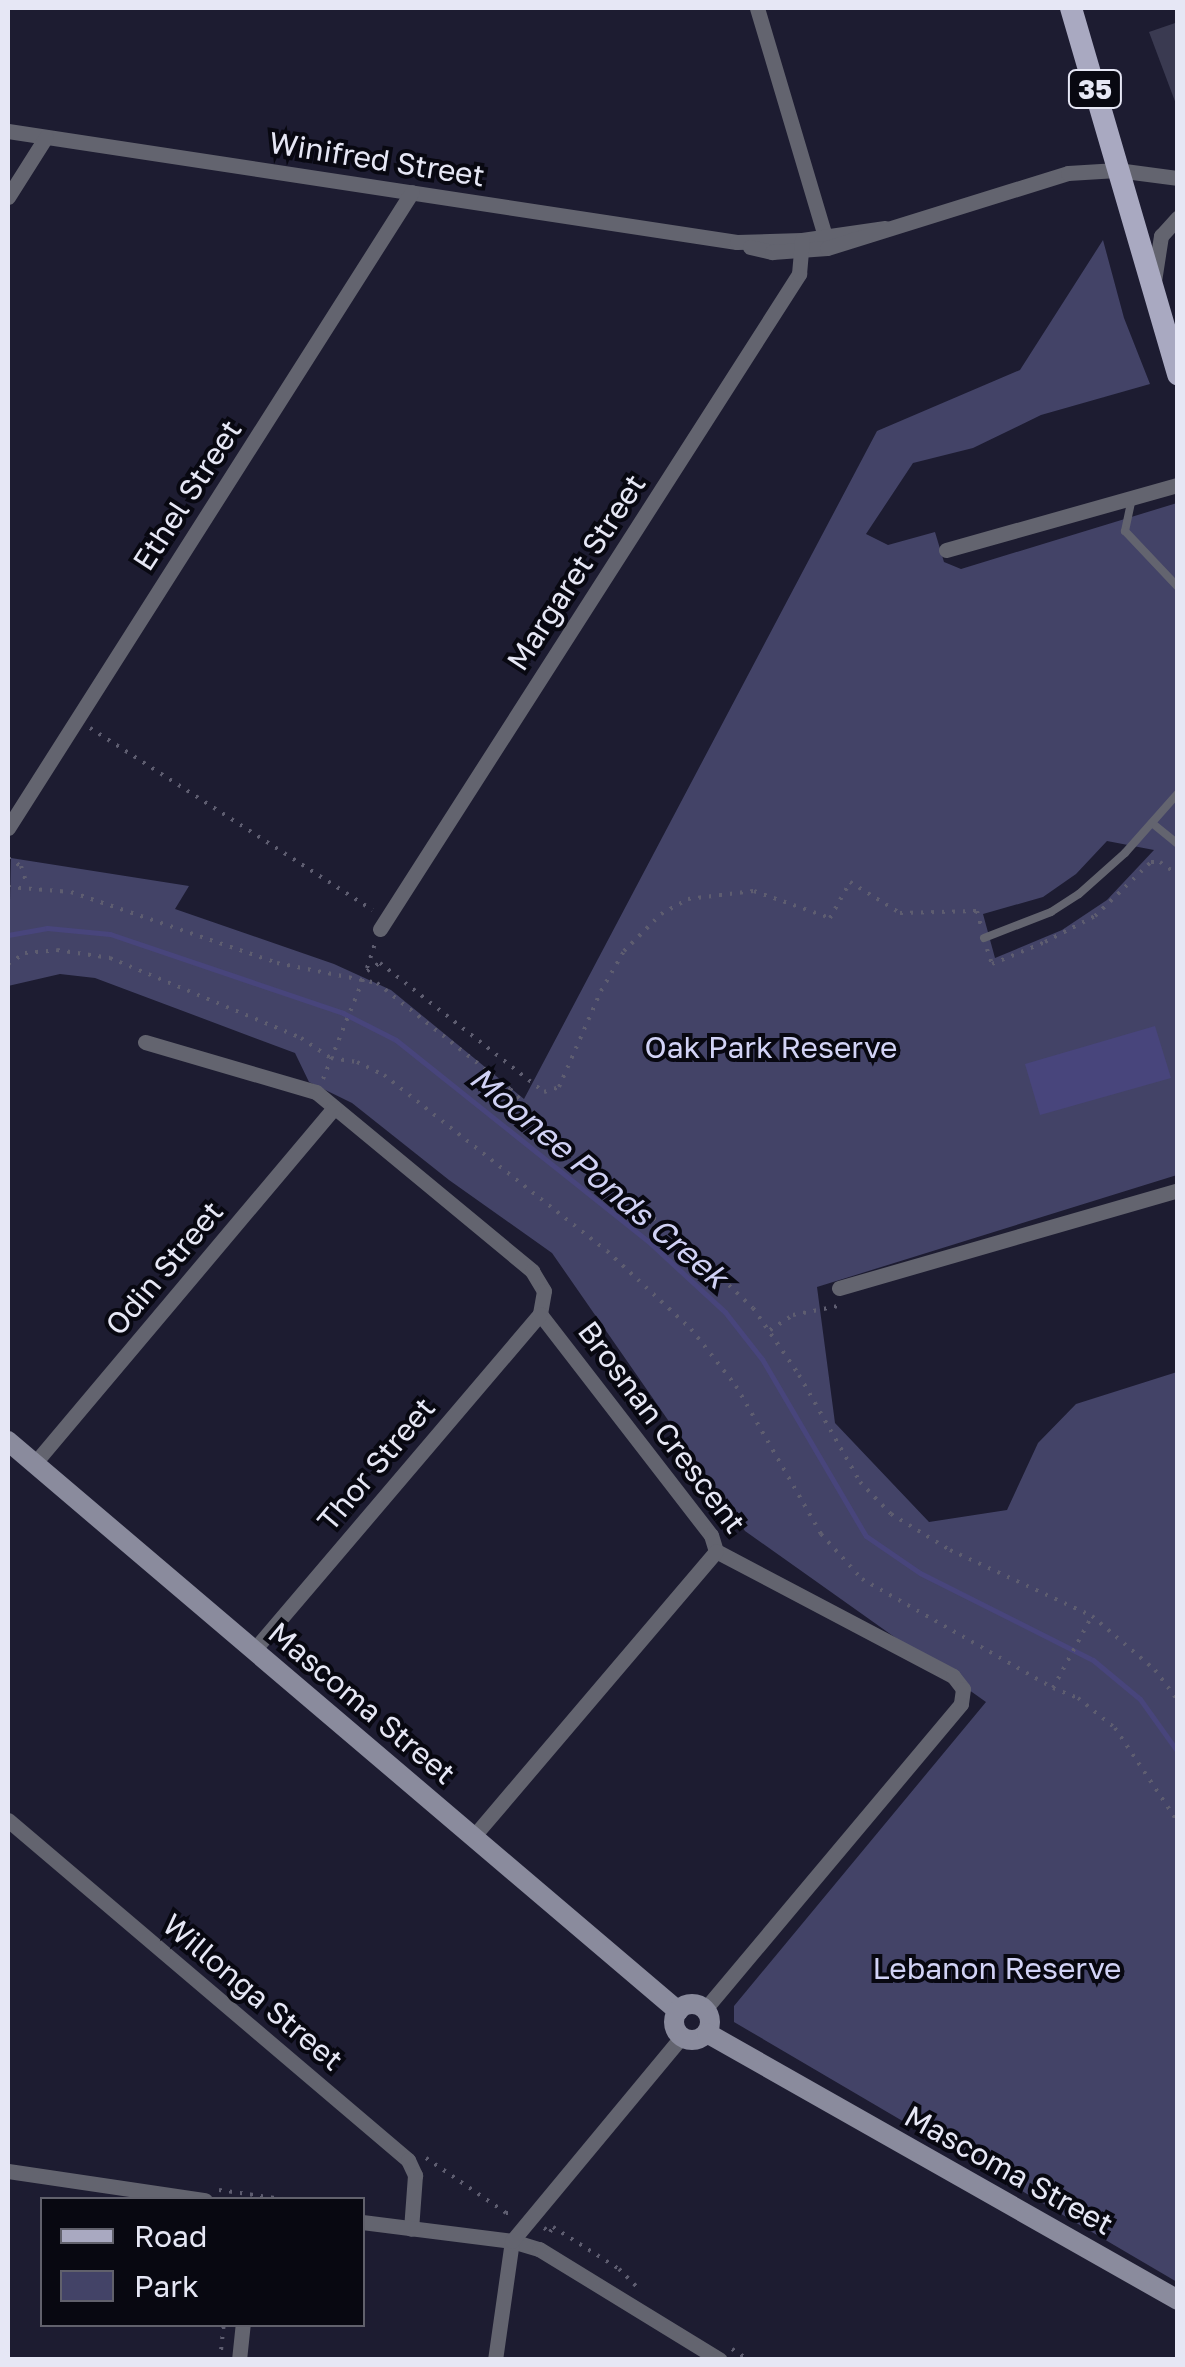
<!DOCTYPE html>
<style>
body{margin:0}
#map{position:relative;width:1185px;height:2367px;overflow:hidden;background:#1d1c31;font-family:"Golos Text",sans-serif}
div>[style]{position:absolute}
.green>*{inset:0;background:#434367}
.water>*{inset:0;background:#48457c}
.stream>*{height:5px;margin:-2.5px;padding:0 2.5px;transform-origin:2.5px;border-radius:2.5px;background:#48457c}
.building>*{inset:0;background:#3a3a51}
.path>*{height:4px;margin-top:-2px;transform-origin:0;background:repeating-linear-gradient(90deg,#5e5d70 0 2.5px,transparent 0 10.5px)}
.lane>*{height:8px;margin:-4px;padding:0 4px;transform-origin:4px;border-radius:4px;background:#63646f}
.street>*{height:15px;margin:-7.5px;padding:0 7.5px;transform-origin:7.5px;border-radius:7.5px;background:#63646f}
.secondary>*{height:20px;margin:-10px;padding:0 10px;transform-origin:10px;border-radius:10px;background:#8a8b9d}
.secondary>.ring{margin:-10px;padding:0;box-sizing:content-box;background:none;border:20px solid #8a8b9d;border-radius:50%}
.primary>*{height:22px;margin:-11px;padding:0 11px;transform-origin:11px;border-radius:11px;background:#a9a9c1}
span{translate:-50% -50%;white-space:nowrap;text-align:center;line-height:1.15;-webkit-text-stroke:8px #080811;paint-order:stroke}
.shield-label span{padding:2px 8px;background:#080811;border:2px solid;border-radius:8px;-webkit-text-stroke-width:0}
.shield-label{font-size:28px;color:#e6e7f5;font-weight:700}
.street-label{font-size:30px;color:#e6e7f5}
.park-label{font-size:30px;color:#d2d3f6}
.water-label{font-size:32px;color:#d0d1f4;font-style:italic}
.frame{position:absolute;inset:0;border:10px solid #e6e7f5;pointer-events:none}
.legend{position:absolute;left:40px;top:2197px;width:325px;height:130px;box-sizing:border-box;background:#080811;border:2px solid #61616c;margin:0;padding:12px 18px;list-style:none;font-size:30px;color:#e6e7f5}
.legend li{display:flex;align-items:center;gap:20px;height:50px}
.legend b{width:50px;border:2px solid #61616c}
</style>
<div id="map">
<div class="green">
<div style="clip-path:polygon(evenodd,1103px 240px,1124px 318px,1150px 384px,1041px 415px,973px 448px,913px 463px,866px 534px,888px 545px,935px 532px,944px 562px,961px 569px,1177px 503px,1177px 1175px,817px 1287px,835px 1423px,929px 1522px,1007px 1510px,1038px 1443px,1076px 1404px,1177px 1372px,1177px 2282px,734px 2022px,734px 2006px,986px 1702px,745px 1531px,552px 1253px,449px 1180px,352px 1103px,309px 1082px,295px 1053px,95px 978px,60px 974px,8px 986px,11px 858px,189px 886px,175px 909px,334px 964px,391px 990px,524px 1099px,877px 431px,1020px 370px,1103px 240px,1107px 841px,1154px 850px,1107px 900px,1062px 930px,995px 958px,983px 914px,1043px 897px,1076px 874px,1107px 841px)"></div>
</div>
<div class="water">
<div style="clip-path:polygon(1155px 1026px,1171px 1078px,1040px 1115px,1025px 1064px)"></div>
</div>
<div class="stream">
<div style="left:8px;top:935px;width:40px;rotate:-10deg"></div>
<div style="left:47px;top:928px;width:63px;rotate:5.4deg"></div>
<div style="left:110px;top:934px;width:246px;rotate:18.7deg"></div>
<div style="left:343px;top:1013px;width:59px;rotate:27deg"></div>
<div style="left:396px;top:1040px;width:322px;rotate:38.6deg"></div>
<div style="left:648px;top:1241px;width:105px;rotate:42.7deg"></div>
<div style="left:725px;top:1312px;width:60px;rotate:51.8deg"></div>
<div style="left:762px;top:1359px;width:205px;rotate:59.6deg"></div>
<div style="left:866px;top:1536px;width:65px;rotate:34.4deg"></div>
<div style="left:920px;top:1573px;width:194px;rotate:26.7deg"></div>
<div style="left:1093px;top:1660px;width:61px;rotate:39.7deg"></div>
<div style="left:1140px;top:1699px;width:65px;rotate:54.4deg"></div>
</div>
<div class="building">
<div style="clip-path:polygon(1178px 22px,1178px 104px,1176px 104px,1149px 32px)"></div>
</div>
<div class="path">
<div style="left:90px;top:728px;width:336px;rotate:32.8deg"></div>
<div style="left:8px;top:858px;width:15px;rotate:32deg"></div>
<div style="left:21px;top:866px;width:19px;rotate:72deg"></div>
<div style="left:8px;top:887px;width:63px;rotate:4.5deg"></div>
<div style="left:71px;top:892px;width:218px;rotate:19deg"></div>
<div style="left:277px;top:963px;width:102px;rotate:11.3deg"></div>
<div style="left:377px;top:983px;width:170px;rotate:38.6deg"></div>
<div style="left:510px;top:1089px;width:78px;rotate:46deg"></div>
<div style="left:564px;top:1145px;width:154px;rotate:39.2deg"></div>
<div style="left:683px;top:1242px;width:96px;rotate:43.3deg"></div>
<div style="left:753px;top:1308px;width:81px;rotate:55.5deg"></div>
<div style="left:799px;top:1375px;width:123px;rotate:60.3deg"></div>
<div style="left:860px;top:1482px;width:45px;rotate:45.9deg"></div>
<div style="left:891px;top:1514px;width:69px;rotate:31.4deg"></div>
<div style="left:950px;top:1550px;width:157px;rotate:24.9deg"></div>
<div style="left:987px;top:949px;width:16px;rotate:72deg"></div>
<div style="left:992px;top:964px;width:57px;rotate:-22.5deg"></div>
<div style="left:1045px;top:942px;width:56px;rotate:-27.5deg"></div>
<div style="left:1095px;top:916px;width:78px;rotate:-44deg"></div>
<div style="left:1151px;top:862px;width:9px"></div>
<div style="left:1160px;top:862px;width:22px;rotate:36deg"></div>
<div style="left:8px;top:964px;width:20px;rotate:-33deg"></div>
<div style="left:25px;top:953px;width:32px;rotate:-5deg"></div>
<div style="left:57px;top:950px;width:54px;rotate:8.6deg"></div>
<div style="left:110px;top:958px;width:207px;rotate:22.7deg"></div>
<div style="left:301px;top:1038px;width:36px;rotate:34deg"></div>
<div style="left:331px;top:1058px;width:26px;rotate:9deg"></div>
<div style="left:357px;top:1062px;width:30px;rotate:26deg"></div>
<div style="left:384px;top:1075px;width:284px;rotate:38.3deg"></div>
<div style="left:607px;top:1251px;width:115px;rotate:42.9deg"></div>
<div style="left:691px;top:1329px;width:73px;rotate:51.7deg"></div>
<div style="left:736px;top:1386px;width:171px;rotate:60.1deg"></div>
<div style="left:821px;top:1534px;width:61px;rotate:47.7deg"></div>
<div style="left:862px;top:1579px;width:220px;rotate:29.7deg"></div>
<div style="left:1053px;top:1688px;width:82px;rotate:-61.6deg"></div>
<div style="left:1092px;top:1616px;width:83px;rotate:40.6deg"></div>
<div style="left:1155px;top:1670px;width:39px;rotate:53deg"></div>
<div style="left:367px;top:968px;width:25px;rotate:-72deg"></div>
<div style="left:367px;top:971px;width:15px;rotate:-32deg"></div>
<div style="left:380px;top:963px;width:209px;rotate:38.2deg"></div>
<div style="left:544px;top:1092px;width:16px;rotate:-18deg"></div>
<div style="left:559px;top:1087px;width:105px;rotate:-66.4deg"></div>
<div style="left:601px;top:991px;width:46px;rotate:-60.1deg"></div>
<div style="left:624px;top:951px;width:52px;rotate:-45deg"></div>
<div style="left:661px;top:914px;width:31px;rotate:-29deg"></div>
<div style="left:688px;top:899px;width:66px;rotate:-6.9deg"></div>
<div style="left:754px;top:891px;width:81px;rotate:19.6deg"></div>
<div style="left:830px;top:918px;width:41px;rotate:-60.9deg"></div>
<div style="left:850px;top:882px;width:59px;rotate:31.8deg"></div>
<div style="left:900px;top:913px;width:77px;rotate:-1.5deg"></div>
<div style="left:977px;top:911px;width:16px;rotate:75deg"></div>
<div style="left:323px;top:1079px;width:110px;rotate:-68.1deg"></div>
<div style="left:770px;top:1330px;width:27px;rotate:-33deg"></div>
<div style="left:793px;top:1315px;width:46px;rotate:-11.3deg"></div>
<div style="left:1053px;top:1688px;width:27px;rotate:22deg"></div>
<div style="left:1078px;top:1698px;width:48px;rotate:39deg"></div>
<div style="left:1115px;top:1728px;width:113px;rotate:56.2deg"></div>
<div style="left:426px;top:2158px;width:97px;rotate:34.5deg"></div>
<div style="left:506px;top:2213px;width:7px"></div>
<div style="left:219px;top:2190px;width:71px;rotate:8.1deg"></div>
<div style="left:544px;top:2228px;width:7px;rotate:34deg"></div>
<div style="left:550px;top:2232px;width:6px;rotate:-59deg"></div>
<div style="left:553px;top:2227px;width:78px;rotate:32.5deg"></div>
<div style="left:619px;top:2269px;width:30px;rotate:45deg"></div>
<div style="left:732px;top:2349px;width:20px;rotate:33deg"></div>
<div style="left:220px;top:2360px;width:36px;rotate:-84deg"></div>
</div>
<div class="lane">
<div style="left:1132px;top:498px;width:34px;rotate:102deg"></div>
<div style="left:1125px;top:531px;width:77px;rotate:46.6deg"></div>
<div style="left:1152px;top:823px;width:33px;rotate:39deg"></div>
<div style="left:984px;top:938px;width:72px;rotate:-21.2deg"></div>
<div style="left:1051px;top:912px;width:33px;rotate:-33deg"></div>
<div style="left:1079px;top:894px;width:62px;rotate:-41.7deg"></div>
<div style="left:1125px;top:853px;width:80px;rotate:-48.5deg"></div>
</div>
<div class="street">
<div style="left:757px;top:8px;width:245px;rotate:73.4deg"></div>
<div style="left:8px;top:131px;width:737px;rotate:8.66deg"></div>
<div style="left:737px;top:242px;width:65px;rotate:-1.8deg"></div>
<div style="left:802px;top:240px;width:84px;rotate:-8.2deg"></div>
<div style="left:8px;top:197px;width:71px;rotate:-57.7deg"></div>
<div style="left:750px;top:247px;width:23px;rotate:13deg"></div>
<div style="left:772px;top:252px;width:55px;rotate:-4.2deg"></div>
<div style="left:827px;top:248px;width:252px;rotate:-17.3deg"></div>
<div style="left:1068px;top:173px;width:49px;rotate:-3.5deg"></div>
<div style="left:1117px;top:170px;width:62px;rotate:7.5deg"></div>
<div style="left:1154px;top:281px;width:46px;rotate:-81.2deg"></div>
<div style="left:1161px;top:236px;width:25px;rotate:-48deg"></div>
<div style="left:946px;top:550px;width:241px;rotate:-15.7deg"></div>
<div style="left:8px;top:828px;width:753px;rotate:-57.58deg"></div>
<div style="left:380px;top:929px;width:778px;rotate:-57.39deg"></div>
<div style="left:799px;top:274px;width:34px;rotate:-85deg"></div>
<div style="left:145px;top:1042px;width:178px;rotate:16.3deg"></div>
<div style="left:316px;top:1092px;width:281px;rotate:39.6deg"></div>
<div style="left:532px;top:1271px;width:23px;rotate:59deg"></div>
<div style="left:544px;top:1291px;width:23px;rotate:100deg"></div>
<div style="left:540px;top:1314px;width:279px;rotate:52.3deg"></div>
<div style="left:711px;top:1535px;width:17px;rotate:73deg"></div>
<div style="left:716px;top:1551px;width:268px;rotate:27.8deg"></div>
<div style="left:953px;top:1676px;width:16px;rotate:52deg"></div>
<div style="left:963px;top:1689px;width:15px;rotate:98deg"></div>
<div style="left:961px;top:1704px;width:398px;rotate:130deg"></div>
<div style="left:839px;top:1288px;width:353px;rotate:-16.1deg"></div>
<div style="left:34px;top:1464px;width:466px;rotate:-49.9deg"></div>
<div style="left:254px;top:1650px;width:441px;rotate:-49.6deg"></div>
<div style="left:8px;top:1820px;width:525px;rotate:40.36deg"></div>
<div style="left:408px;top:2160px;width:17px;rotate:65deg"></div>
<div style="left:415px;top:2175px;width:54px;rotate:94.2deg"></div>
<div style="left:473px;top:1837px;width:375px;rotate:-49.6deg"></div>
<div style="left:8px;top:2171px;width:199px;rotate:8.4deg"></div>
<div style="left:362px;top:2222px;width:151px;rotate:7.2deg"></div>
<div style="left:512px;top:2241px;width:28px;rotate:17deg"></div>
<div style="left:539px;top:2249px;width:212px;rotate:31.5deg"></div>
<div style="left:239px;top:2360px;width:36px;rotate:-84deg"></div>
<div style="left:495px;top:2360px;width:120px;rotate:-81.9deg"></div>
<div style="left:512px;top:2241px;width:266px;rotate:-50.3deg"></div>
</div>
<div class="secondary">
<div style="left:8px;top:1441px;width:880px;rotate:40.39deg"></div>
<div class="ring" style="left:674px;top:2004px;width:16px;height:16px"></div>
<div style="left:707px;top:2033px;width:541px;rotate:29.55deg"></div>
</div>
<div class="primary">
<div style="left:1071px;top:8px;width:382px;rotate:73.7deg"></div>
</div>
<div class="shield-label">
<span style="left:1095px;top:89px">35</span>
</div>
<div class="street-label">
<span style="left:377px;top:159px;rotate:9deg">Winifred Street</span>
<span style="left:187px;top:495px;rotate:-57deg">Ethel Street</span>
<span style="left:576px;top:572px;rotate:-57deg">Margaret Street</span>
<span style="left:164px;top:1268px;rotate:-50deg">Odin Street</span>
<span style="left:662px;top:1427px;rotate:53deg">Brosnan Crescent</span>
<span style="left:376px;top:1464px;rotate:-50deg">Thor Street</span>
<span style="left:362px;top:1703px;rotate:40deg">Mascoma Street</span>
<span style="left:253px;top:1992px;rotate:40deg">Willonga Street</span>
<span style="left:1009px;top:2170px;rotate:29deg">Mascoma Street</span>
</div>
<div class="park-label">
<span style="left:771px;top:1047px">Oak Park Reserve</span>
<span style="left:997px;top:1968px">Lebanon Reserve</span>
</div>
<div class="water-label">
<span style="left:599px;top:1177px;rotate:40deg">Moonee Ponds Creek</span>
</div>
<div class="frame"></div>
<ul class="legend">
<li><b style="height:12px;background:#a9a9c1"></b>Road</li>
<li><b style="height:28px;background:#434367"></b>Park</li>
</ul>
</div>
